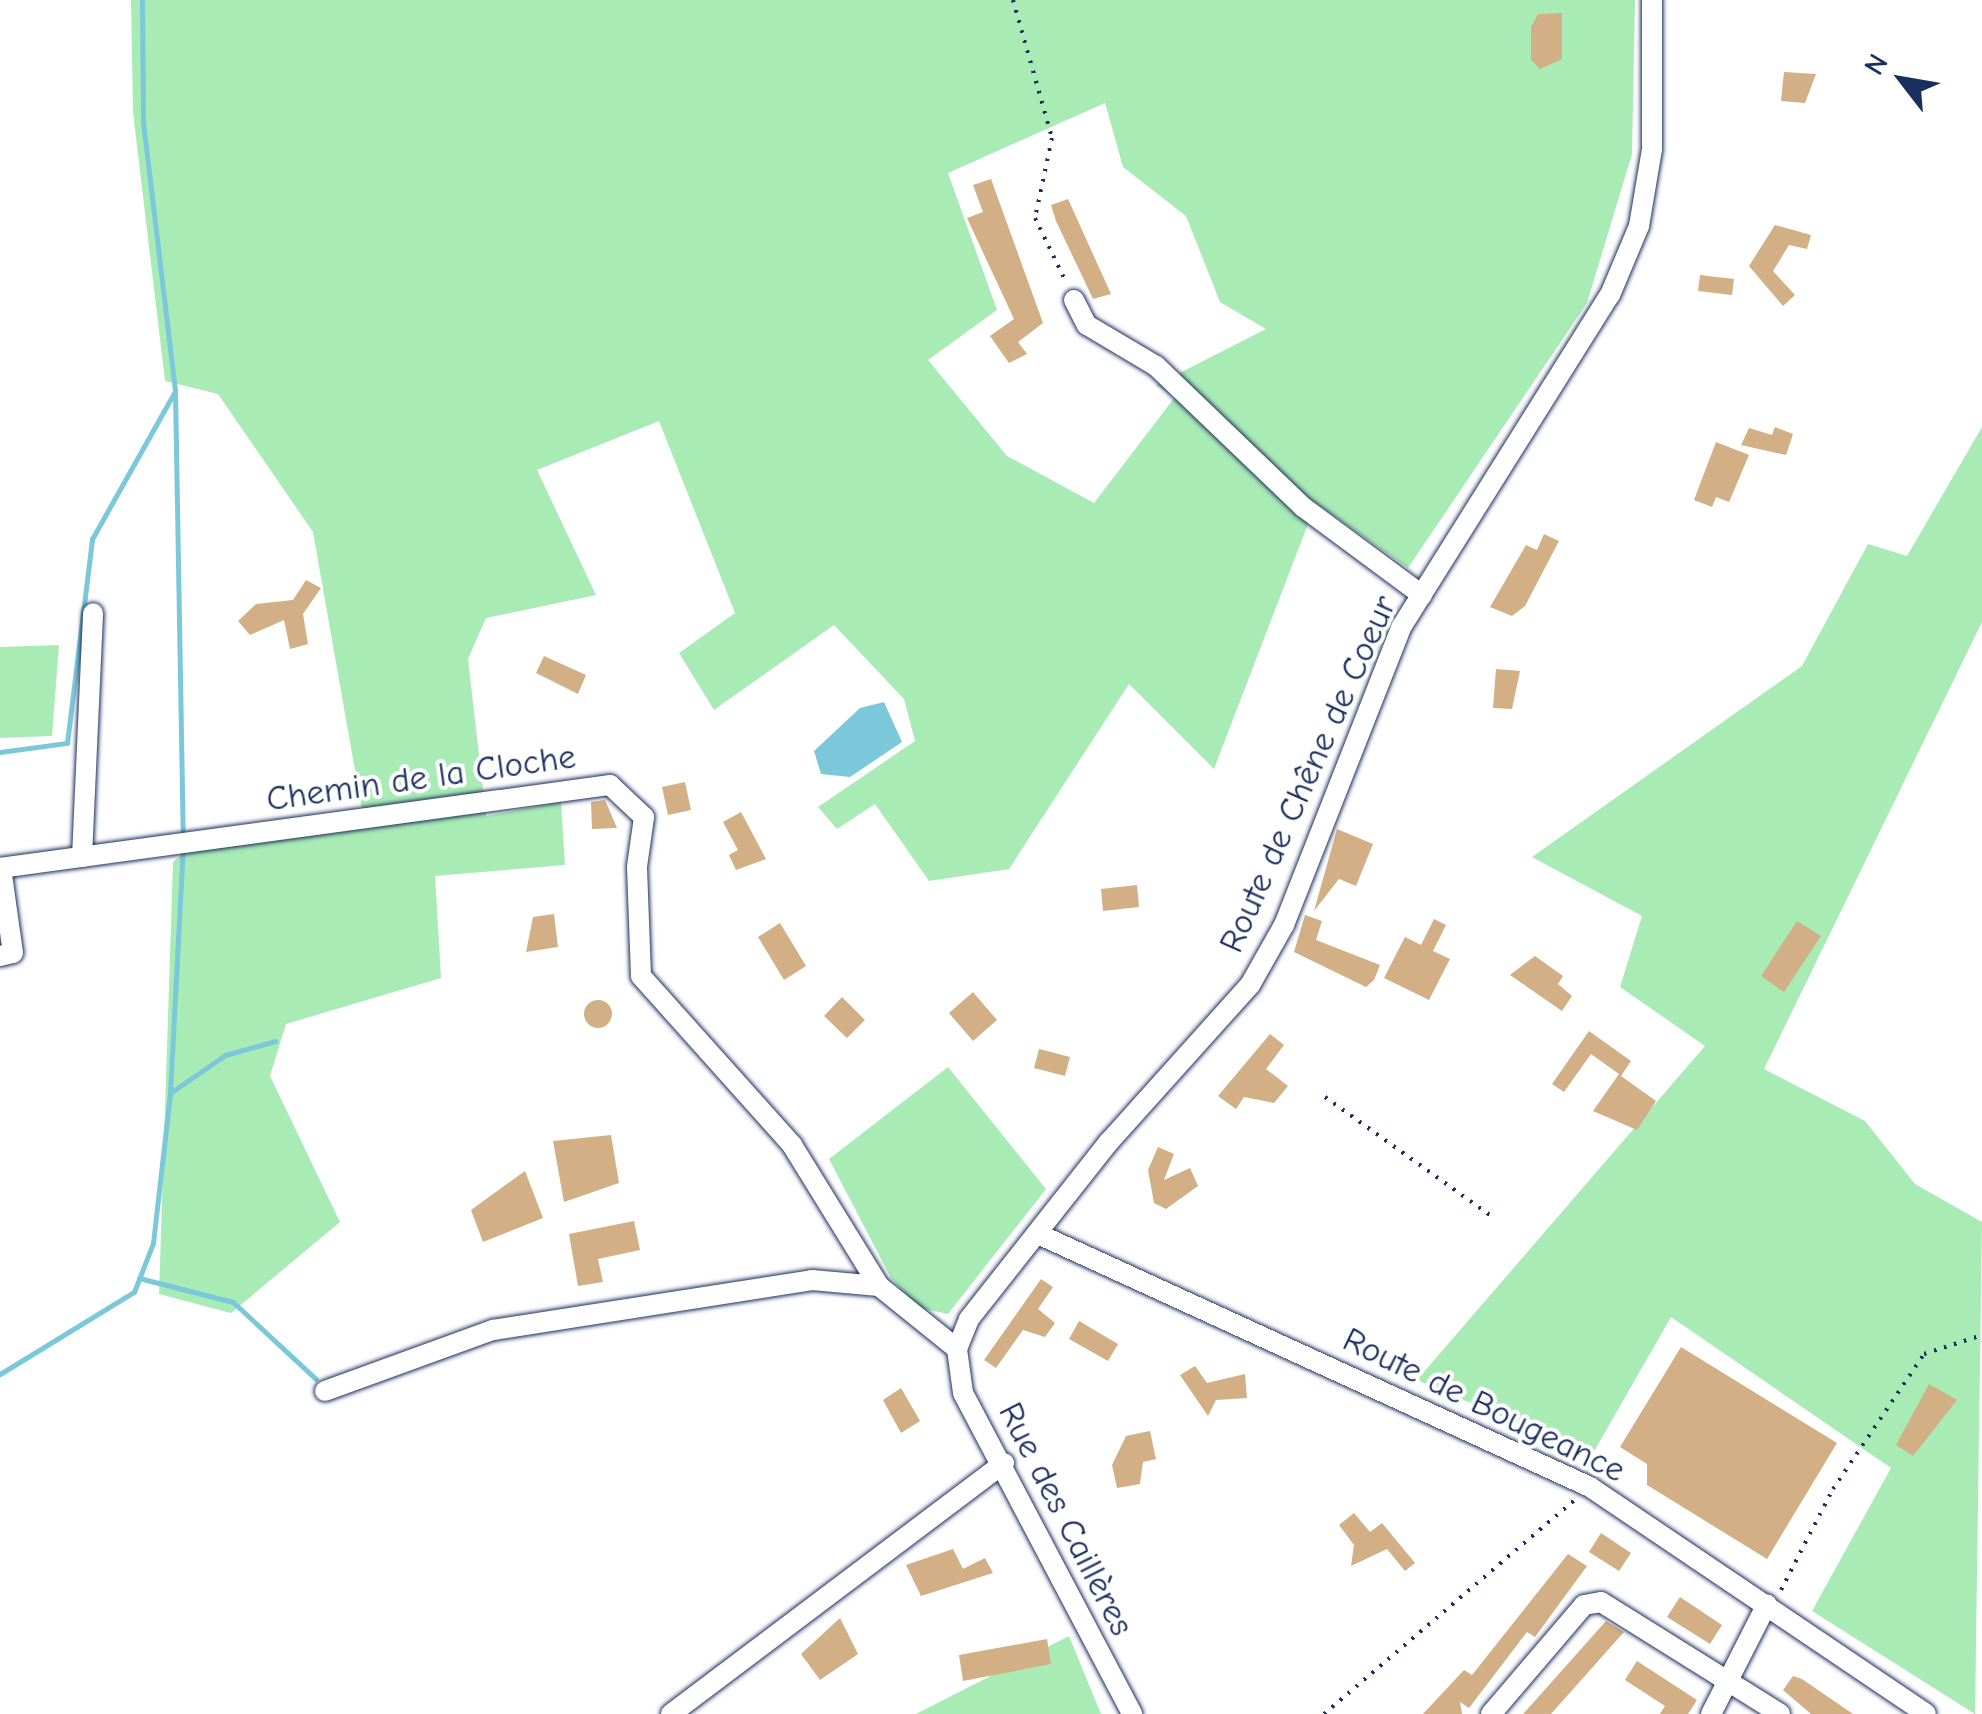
<!DOCTYPE html>
<meta charset="utf-8">
<style>
body{margin:0}
#map{position:relative;width:1982px;height:1714px;overflow:hidden;background:#fff;font-family:"Comic Neue",sans-serif}
div>[style]{position:absolute}
.green>*{inset:0;background:#a8ebb5}
.water>*{inset:0;background:#7bc8da}
.stream>*{height:5px;margin:-2.5px;padding:0 2.5px;transform-origin:2.5px;border-radius:2.5px;background:#7bc8da}
.building>*{inset:0;background:#d2af84}
.round{border-radius:50%}
.path>*{height:4px;margin-top:-2px;transform-origin:0;background:repeating-linear-gradient(90deg,#1b2f5e 0 2.5px,transparent 0 10.5px)}
.roads{filter:drop-shadow(0 0 2px #1b2f5e) drop-shadow(0 0 2px #1b2f5e)}
.minor>*{height:20px;margin:-10px;padding:0 10px;transform-origin:10px;border-radius:10px;background:#fff}
span{translate:-50% -50%;white-space:nowrap;text-align:center;line-height:1.15;-webkit-text-stroke:8px #fff;paint-order:stroke}
.street-label{font-size:35px;color:#1b2f5e}
.north{position:absolute;left:1852px;top:30px;width:100px;height:100px;-webkit-text-stroke:8px #fff;paint-order:stroke;rotate:301deg;font-size:28px;font-weight:700;line-height:40px;text-align:center;color:#1b2f5e}
.north::after{content:'';display:block;margin:auto;width:35px;height:45px;background:#1b2f5e;clip-path:polygon(50% 0,100% 100%,50% 72%,0 100%)}
</style>
<div id="map">
<div class="green">
<div style="clip-path:polygon(evenodd,131px 0,1635px 0,1632px 154px,1587px 303px,1408px 568px,1316px 503px,1214px 769px,1129px 684px,1009px 869px,929px 881px,875px 804px,837px 829px,818px 807px,915px 741px,904px 699px,834px 625px,714px 710px,679px 653px,735px 613px,659px 421px,537px 470px,596px 595px,486px 618px,468px 659px,486px 816px,561px 802px,565px 865px,435px 876px,441px 978px,286px 1024px,270px 1076px,340px 1222px,231px 1313px,159px 1294px,173px 862px,200px 839px,362px 810px,313px 532px,218px 394px,165px 381px,133px 112px,131px 0,1105px 103px,1123px 167px,1186px 216px,1220px 302px,1266px 329px,1156px 385px,1175px 397px,1094px 503px,1007px 456px,928px 360px,997px 310px,948px 173px,1105px 103px)"></div>
<div style="clip-path:polygon(1982px 427px,1982px 622px,1764px 1069px,1865px 1121px,1915px 1184px,1982px 1222px,1975px 1714px,1812px 1611px,1891px 1468px,1671px 1317px,1592px 1455px,1417px 1380px,1705px 1046px,1620px 987px,1642px 916px,1532px 857px,1802px 666px,1868px 544px,1907px 556px)"></div>
<div style="clip-path:polygon(59px 645px,52px 736px,0 738px,0 647px)"></div>
<div style="clip-path:polygon(948px 1067px,1046px 1189px,948px 1314px,920px 1308px,891px 1278px,829px 1159px)"></div>
<div style="clip-path:polygon(1069px 1636px,1101px 1714px,916px 1714px)"></div>
</div>
<div class="water">
<div style="clip-path:polygon(884px 702px,902px 742px,850px 777px,821px 774px,814px 751px,860px 708px)"></div>
</div>
<div class="stream">
<div style="left:142px;top:0;width:122px;rotate:89.5deg"></div>
<div style="left:143px;top:122px;width:271px;rotate:83.2deg"></div>
<div style="left:175px;top:391px;width:445px;rotate:89deg"></div>
<div style="left:0;top:752px;width:68px;rotate:-7.7deg"></div>
<div style="left:67px;top:743px;width:206px;rotate:-83deg"></div>
<div style="left:92px;top:539px;width:170px;rotate:-60.7deg"></div>
<div style="left:170px;top:1093px;width:246px;rotate:-87deg"></div>
<div style="left:139px;top:1278px;width:97px;rotate:14.3deg"></div>
<div style="left:233px;top:1302px;width:113px;rotate:42.9deg"></div>
<div style="left:0;top:1374px;width:157px;rotate:-31.5deg"></div>
<div style="left:134px;top:1292px;width:53px;rotate:-68.8deg"></div>
<div style="left:153px;top:1243px;width:151px;rotate:-83.5deg"></div>
<div style="left:170px;top:1093px;width:67px;rotate:-34.6deg"></div>
<div style="left:225px;top:1055px;width:52px;rotate:-15.6deg"></div>
</div>
<div class="building">
<div style="clip-path:polygon(1562px 13px,1562px 59px,1540px 69px,1531px 60px,1531px 27px,1538px 14px)"></div>
<div style="clip-path:polygon(1784px 72px,1816px 74px,1805px 103px,1781px 101px)"></div>
<div style="clip-path:polygon(991px 179px,1043px 323px,1018px 342px,1027px 354px,1009px 363px,990px 336px,1014px 319px,967px 218px,983px 212px,973px 185px)"></div>
<div style="clip-path:polygon(1068px 199px,1111px 294px,1093px 299px,1056px 221px,1051px 205px)"></div>
<div style="clip-path:polygon(1775px 225px,1811px 235px,1807px 249px,1789px 245px,1773px 271px,1795px 295px,1783px 306px,1749px 266px)"></div>
<div style="clip-path:polygon(1700px 275px,1734px 279px,1732px 295px,1698px 291px)"></div>
<div style="clip-path:polygon(1775px 427px,1793px 434px,1786px 455px,1741px 445px,1749px 428px,1772px 435px)"></div>
<div style="clip-path:polygon(1716px 442px,1749px 455px,1729px 502px,1716px 497px,1712px 507px,1694px 500px)"></div>
<div style="clip-path:polygon(1544px 534px,1559px 541px,1525px 606px,1512px 616px,1490px 607px,1526px 545px,1537px 550px)"></div>
<div style="clip-path:polygon(306px 580px,321px 588px,303px 614px,308px 644px,290px 649px,284px 620px,250px 635px,238px 621px,256px 604px,293px 600px)"></div>
<div style="clip-path:polygon(544px 656px,586px 675px,578px 694px,536px 673px)"></div>
<div style="clip-path:polygon(1496px 669px,1520px 671px,1512px 709px,1493px 708px)"></div>
<div style="clip-path:polygon(685px 782px,691px 810px,668px 815px,662px 787px)"></div>
<div style="clip-path:polygon(605px 800px,617px 828px,592px 829px,591px 802px)"></div>
<div style="clip-path:polygon(741px 812px,766px 859px,736px 870px,729px 855px,738px 850px,723px 822px)"></div>
<div style="clip-path:polygon(1337px 829px,1373px 844px,1356px 886px,1339px 879px,1314px 911px)"></div>
<div style="clip-path:polygon(1137px 885px,1139px 907px,1103px 911px,1101px 889px)"></div>
<div style="clip-path:polygon(554px 914px,558px 947px,526px 952px,533px 917px)"></div>
<div style="clip-path:polygon(1305px 915px,1322px 921px,1316px 940px,1380px 965px,1374px 980px,1366px 987px,1294px 952px)"></div>
<div style="clip-path:polygon(1434px 919px,1446px 925px,1433px 951px,1450px 959px,1429px 1000px,1384px 978px,1405px 937px,1421px 945px)"></div>
<div style="clip-path:polygon(1797px 921px,1821px 936px,1784px 992px,1761px 976px)"></div>
<div style="clip-path:polygon(780px 923px,806px 966px,784px 980px,758px 937px)"></div>
<div style="clip-path:polygon(1535px 956px,1563px 976px,1558px 984px,1572px 996px,1562px 1011px,1510px 975px)"></div>
<div style="clip-path:polygon(973px 992px,997px 1020px,973px 1041px,949px 1013px)"></div>
<div style="clip-path:polygon(842px 997px,865px 1020px,847px 1038px,824px 1016px)"></div>
<div class="round" style="left:584px;top:1000px;width:28px;height:28px"></div>
<div style="clip-path:polygon(1589px 1031px,1631px 1061px,1621px 1076px,1656px 1101px,1637px 1130px,1593px 1111px,1619px 1074px,1591px 1054px,1564px 1092px,1552px 1084px)"></div>
<div style="clip-path:polygon(1270px 1034px,1284px 1045px,1266px 1069px,1288px 1086px,1274px 1103px,1244px 1097px,1236px 1109px,1218px 1096px)"></div>
<div style="clip-path:polygon(1039px 1049px,1070px 1057px,1065px 1076px,1034px 1068px)"></div>
<div style="clip-path:polygon(611px 1135px,619px 1183px,564px 1202px,553px 1141px)"></div>
<div style="clip-path:polygon(1158px 1147px,1174px 1154px,1164px 1180px,1190px 1168px,1198px 1186px,1166px 1209px,1154px 1203px,1148px 1170px)"></div>
<div style="clip-path:polygon(525px 1171px,543px 1218px,483px 1242px,471px 1210px)"></div>
<div style="clip-path:polygon(634px 1221px,640px 1250px,598px 1259px,603px 1282px,578px 1286px,569px 1234px)"></div>
<div style="clip-path:polygon(1041px 1279px,1053px 1287px,1038px 1309px,1055px 1323px,1045px 1337px,1023px 1330px,996px 1368px,984px 1360px)"></div>
<div style="clip-path:polygon(1079px 1321px,1118px 1344px,1108px 1361px,1069px 1339px)"></div>
<div style="clip-path:polygon(1681px 1347px,1837px 1443px,1767px 1559px,1647px 1485px,1647px 1464px,1620px 1447px)"></div>
<div style="clip-path:polygon(1195px 1366px,1207px 1383px,1245px 1374px,1247px 1398px,1216px 1400px,1208px 1416px,1180px 1375px)"></div>
<div style="clip-path:polygon(1929px 1384px,1957px 1400px,1913px 1456px,1896px 1445px)"></div>
<div style="clip-path:polygon(901px 1388px,920px 1421px,901px 1433px,883px 1400px)"></div>
<div style="clip-path:polygon(1150px 1431px,1156px 1459px,1143px 1462px,1140px 1484px,1117px 1488px,1112px 1465px,1126px 1436px)"></div>
<div style="clip-path:polygon(1354px 1513px,1370px 1532px,1382px 1523px,1415px 1563px,1405px 1571px,1387px 1549px,1351px 1566px,1354px 1545px,1339px 1525px)"></div>
<div style="clip-path:polygon(1601px 1533px,1631px 1553px,1619px 1571px,1589px 1552px)"></div>
<div style="clip-path:polygon(953px 1549px,963px 1569px,985px 1558px,993px 1573px,921px 1596px,906px 1565px)"></div>
<div style="clip-path:polygon(1568px 1554px,1587px 1566px,1535px 1637px,1527px 1632px,1469px 1708px,1460px 1702px,1462px 1714px,1423px 1714px,1464px 1670px,1472px 1675px)"></div>
<div style="clip-path:polygon(1680px 1597px,1722px 1625px,1710px 1644px,1667px 1617px)"></div>
<div style="clip-path:polygon(840px 1618px,858px 1654px,820px 1680px,801px 1654px)"></div>
<div style="clip-path:polygon(1606px 1621px,1624px 1632px,1551px 1714px,1523px 1714px)"></div>
<div style="clip-path:polygon(1047px 1639px,1051px 1664px,963px 1681px,959px 1655px)"></div>
<div style="clip-path:polygon(1637px 1661px,1697px 1700px,1688px 1714px,1660px 1714px,1665px 1706px,1625px 1680px)"></div>
<div style="clip-path:polygon(1793px 1676px,1802px 1679px,1853px 1714px,1811px 1714px,1783px 1690px)"></div>
</div>
<div class="path">
<div style="left:1013px;top:0;width:143px;rotate:74.2deg"></div>
<div style="left:1052px;top:138px;width:82px;rotate:102deg"></div>
<div style="left:1035px;top:218px;width:71px;rotate:64.2deg"></div>
<div style="left:1325px;top:1097px;width:208px;rotate:35.6deg"></div>
<div style="left:1781px;top:1590px;width:114px;rotate:-62.8deg"></div>
<div style="left:1833px;top:1489px;width:163px;rotate:-56deg"></div>
<div style="left:1924px;top:1354px;width:61px;rotate:-18.1deg"></div>
<div style="left:1324px;top:1714px;width:330px;rotate:-40.5deg"></div>
</div>
<div class="roads">
<div class="minor">
<div style="left:1074px;top:300px;width:28px;rotate:63deg"></div>
<div style="left:1087px;top:325px;width:80px;rotate:30.7deg"></div>
<div style="left:1156px;top:366px;width:204px;rotate:43.8deg"></div>
<div style="left:1303px;top:507px;width:148px;rotate:36.5deg"></div>
<div style="left:82px;top:857px;width:244px;rotate:-87.4deg"></div>
<div style="left:0;top:868px;width:616px;rotate:-7.75deg"></div>
<div style="left:610px;top:785px;width:47px;rotate:43.3deg"></div>
<div style="left:644px;top:817px;width:50px;rotate:98deg"></div>
<div style="left:637px;top:867px;width:109px;rotate:87.9deg"></div>
<div style="left:641px;top:976px;width:227px;rotate:48.2deg"></div>
<div style="left:792px;top:1145px;width:166px;rotate:58.3deg"></div>
<div style="left:879px;top:1286px;width:100px;rotate:38.9deg"></div>
<div style="left:0;top:956px;width:13px;rotate:-13deg"></div>
<div style="left:13px;top:953px;width:86px;rotate:-98deg"></div>
<div style="left:1038px;top:1234px;width:607px;rotate:24.62deg"></div>
<div style="left:1590px;top:1487px;width:405px;rotate:34deg"></div>
<div style="left:957px;top:1349px;width:32px;rotate:-68deg"></div>
<div style="left:969px;top:1319px;width:226px;rotate:-51.7deg"></div>
<div style="left:1109px;top:1142px;width:211px;rotate:-48.1deg"></div>
<div style="left:1250px;top:985px;width:69px;rotate:-60.5deg"></div>
<div style="left:1284px;top:925px;width:321px;rotate:-68.5deg"></div>
<div style="left:1402px;top:626px;width:391px;rotate:-57.9deg"></div>
<div style="left:1610px;top:295px;width:75px;rotate:-67.2deg"></div>
<div style="left:1639px;top:226px;width:78px;rotate:-80.4deg"></div>
<div style="left:1652px;top:149px;width:149px;rotate:-90deg"></div>
<div style="left:957px;top:1349px;width:44px;rotate:82.2deg"></div>
<div style="left:963px;top:1393px;width:363px;rotate:62.2deg"></div>
<div style="left:325px;top:1391px;width:179px;rotate:-20deg"></div>
<div style="left:493px;top:1330px;width:323px;rotate:-8.9deg"></div>
<div style="left:812px;top:1280px;width:67px;rotate:5.1deg"></div>
<div style="left:671px;top:1714px;width:417px;rotate:-37deg"></div>
<div style="left:1491px;top:1714px;width:143px;rotate:-49.5deg"></div>
<div style="left:1584px;top:1605px;width:17px;rotate:-10deg"></div>
<div style="left:1601px;top:1602px;width:211px;rotate:32deg"></div>
<div style="left:1711px;top:1714px;width:123px;rotate:-63deg"></div>
</div>
</div>
<div class="street-label">
<span style="left:1308px;top:774px;rotate:-66deg">Route de Chêne de Coeur</span>
<span style="left:421px;top:778px;rotate:-8deg">Chemin de la Cloche</span>
<span style="left:1484px;top:1405px;rotate:26deg">Route de Bougeance</span>
<span style="left:1066px;top:1519px;rotate:63deg">Rue des Caillères</span>
</div>
<div class="north">N</div>
</div>
